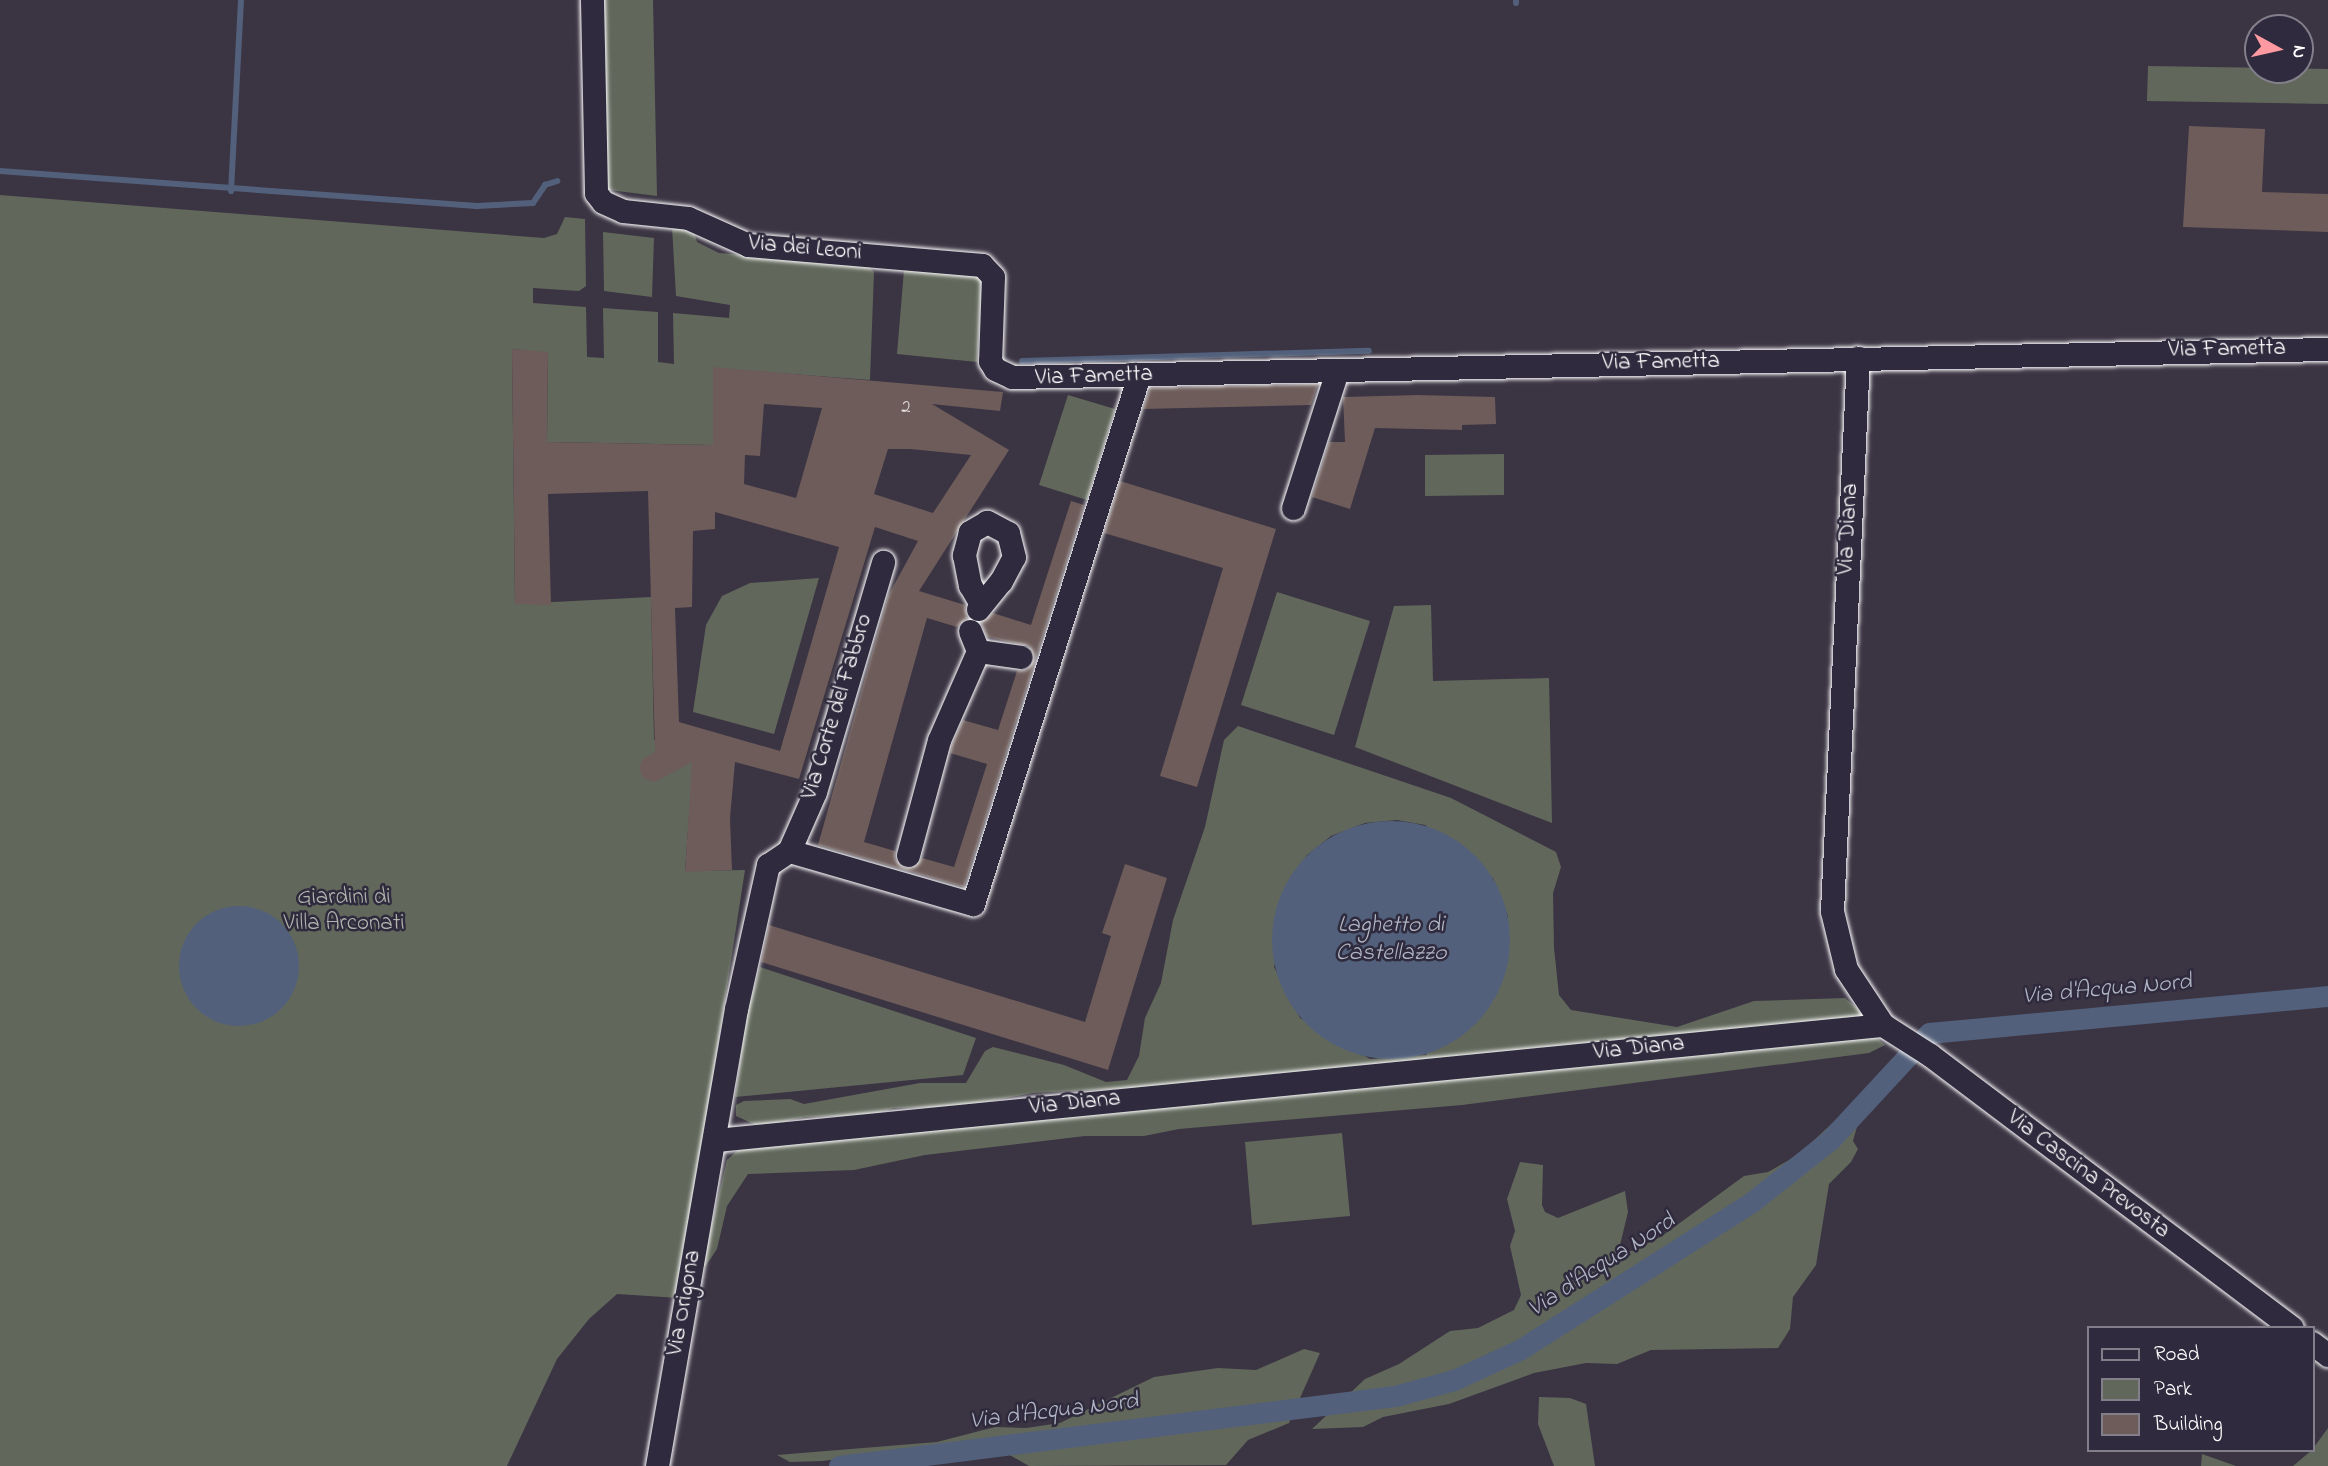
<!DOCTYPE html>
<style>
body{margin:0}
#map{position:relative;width:2328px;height:1466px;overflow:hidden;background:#3b3443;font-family:"Indie Flower",sans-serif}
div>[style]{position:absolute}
.green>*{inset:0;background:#61685b}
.water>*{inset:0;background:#52607b}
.round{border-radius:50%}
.stream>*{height:6px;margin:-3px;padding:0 3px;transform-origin:3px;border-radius:3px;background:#52607b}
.canal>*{height:21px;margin:-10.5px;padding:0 10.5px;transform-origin:10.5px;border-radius:10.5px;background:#52607b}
.building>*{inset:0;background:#6d5c5a}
.roads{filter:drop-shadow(0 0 2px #fff) drop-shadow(0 0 2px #fff)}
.minor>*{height:23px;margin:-11.5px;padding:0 11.5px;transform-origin:11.5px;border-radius:11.5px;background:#2f2a3d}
span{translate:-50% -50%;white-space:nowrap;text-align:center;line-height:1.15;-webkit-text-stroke:5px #2f2a3d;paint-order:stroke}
.number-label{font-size:19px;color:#dad6d6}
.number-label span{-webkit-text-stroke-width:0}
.street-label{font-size:23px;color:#fff}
.park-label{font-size:23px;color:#b0b4ad}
.water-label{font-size:24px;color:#b1b7c4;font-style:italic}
.legend{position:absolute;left:2087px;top:1326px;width:228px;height:126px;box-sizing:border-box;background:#2f2a3d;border:2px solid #827f8b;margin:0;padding:9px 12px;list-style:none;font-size:21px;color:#fff}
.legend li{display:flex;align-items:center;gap:14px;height:35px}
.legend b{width:35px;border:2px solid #827f8b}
.north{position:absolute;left:2244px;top:14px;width:70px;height:70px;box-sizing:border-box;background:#2f2a3d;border:2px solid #827f8b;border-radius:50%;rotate:98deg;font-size:19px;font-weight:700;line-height:28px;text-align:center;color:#fff}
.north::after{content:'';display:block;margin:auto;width:24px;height:32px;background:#ff9aa2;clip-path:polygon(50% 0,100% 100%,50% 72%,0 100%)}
</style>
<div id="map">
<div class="green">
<div style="clip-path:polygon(598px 0,653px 0,657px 196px,601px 189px)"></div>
<div style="clip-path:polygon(2148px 66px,2328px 69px,2328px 104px,2147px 101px)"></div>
<div style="clip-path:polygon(0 195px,544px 238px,557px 234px,565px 217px,585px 219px,586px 286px,579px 291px,533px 288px,533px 303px,586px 307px,587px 357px,604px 358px,603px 308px,658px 312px,658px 362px,674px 364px,673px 313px,729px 318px,730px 305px,676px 296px,672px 227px,693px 229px,697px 242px,719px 253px,867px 265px,874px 272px,870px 380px,713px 368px,713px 445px,547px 442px,548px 353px,512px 349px,515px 604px,651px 597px,654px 740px,694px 749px,685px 871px,745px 870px,679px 1298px,617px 1294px,589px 1319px,557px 1359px,507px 1466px,0 1466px)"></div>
<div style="clip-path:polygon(603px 232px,654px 238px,652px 297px,604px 291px)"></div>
<div style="clip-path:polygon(904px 270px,982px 277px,977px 362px,897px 354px)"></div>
<div style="clip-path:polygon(1068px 395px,1115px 409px,1087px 500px,1039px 485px)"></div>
<div style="clip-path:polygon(1504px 454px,1504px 495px,1425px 496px,1425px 455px)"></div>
<div style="clip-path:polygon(819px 578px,774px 734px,693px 712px,706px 625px,722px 596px,750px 583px)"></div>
<div style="clip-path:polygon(1277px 592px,1370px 621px,1334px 735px,1241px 705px)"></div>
<div style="clip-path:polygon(1431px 605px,1433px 681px,1549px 678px,1552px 823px,1355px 747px,1394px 606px)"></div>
<div style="clip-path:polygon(evenodd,1238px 726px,1451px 798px,1556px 852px,1561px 867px,1553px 893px,1554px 948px,1559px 995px,1571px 1010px,1677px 1027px,1754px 1001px,1845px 998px,1862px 1012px,1862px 1022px,1576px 1048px,1540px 1047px,1386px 1069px,1331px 1068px,1265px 1080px,1237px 1077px,1190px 1085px,1033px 1093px,957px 1107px,894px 1108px,872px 1115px,805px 1117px,760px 1127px,736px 1116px,736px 1105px,744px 1101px,790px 1099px,804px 1104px,920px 1083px,966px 1083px,985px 1051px,993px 1047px,1064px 1065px,1106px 1082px,1127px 1080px,1139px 1056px,1145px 1018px,1161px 983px,1173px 920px,1205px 827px,1224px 740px,1238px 726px,1397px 820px,1425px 825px,1493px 878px,1508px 916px,1426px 1055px,1370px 1059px,1300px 1018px,1274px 967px,1306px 856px,1331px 836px,1365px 823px,1397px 820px)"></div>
<div style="clip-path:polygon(760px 967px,976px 1038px,963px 1075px,735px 1097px,747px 1013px)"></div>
<div style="clip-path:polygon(1874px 1036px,1885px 1045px,1869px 1053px,1462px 1105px,1179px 1129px,1144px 1136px,1085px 1136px,925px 1155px,854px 1170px,748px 1174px,727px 1206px,717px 1249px,705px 1267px,703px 1261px,727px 1160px,739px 1149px,1117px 1112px,1178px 1101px)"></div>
<div style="clip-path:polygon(1867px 1091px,1853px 1141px,1858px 1149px,1851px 1162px,1829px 1184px,1816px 1265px,1793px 1297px,1790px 1329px,1778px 1348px,1651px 1350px,1617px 1364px,1586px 1363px,1534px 1373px,1449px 1404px,1383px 1417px,1363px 1427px,1312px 1429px,1365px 1379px,1399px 1364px,1450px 1331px,1478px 1328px,1514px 1310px,1521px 1295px,1510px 1246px,1515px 1231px,1507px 1199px,1520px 1162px,1543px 1165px,1542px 1205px,1545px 1212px,1558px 1218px,1625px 1191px,1628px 1212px,1620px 1245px,1624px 1251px,1632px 1251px,1662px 1236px,1744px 1176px,1768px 1172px,1798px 1155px)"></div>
<div style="clip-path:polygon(1342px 1133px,1350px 1216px,1252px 1225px,1245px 1142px)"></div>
<div style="clip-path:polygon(1304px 1349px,1320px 1353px,1289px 1423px,1248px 1440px,1226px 1465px,1029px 1466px,992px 1445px,974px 1443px,822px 1461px,790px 1462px,777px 1455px,937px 1442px,995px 1427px,1026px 1428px,1060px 1423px,1154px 1377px,1218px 1368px,1256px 1370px)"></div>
<div style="clip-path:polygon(1539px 1397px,1570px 1398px,1586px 1404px,1595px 1466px,1554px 1466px,1538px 1424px)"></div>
<div style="clip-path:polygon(2328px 1428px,2328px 1466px,2293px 1466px,2312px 1450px)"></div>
<div style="clip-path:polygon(2202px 1454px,2236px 1466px,2201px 1466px)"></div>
</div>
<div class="water">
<div class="round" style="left:1272px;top:821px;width:238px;height:238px"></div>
<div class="round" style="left:179px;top:906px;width:120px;height:120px"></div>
</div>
<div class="stream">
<div style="left:1516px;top:0;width:3px;rotate:90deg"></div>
<div style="left:0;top:171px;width:478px;rotate:4.2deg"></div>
<div style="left:477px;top:206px;width:56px;rotate:-3.1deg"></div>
<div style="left:533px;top:203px;width:22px;rotate:-56deg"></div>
<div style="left:545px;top:185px;width:13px;rotate:-18deg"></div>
<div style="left:231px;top:191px;width:191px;rotate:-87deg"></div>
<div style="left:1022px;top:361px;width:347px;rotate:-1.7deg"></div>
</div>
<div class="canal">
<div style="left:839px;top:1466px;width:560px;rotate:-7.18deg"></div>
<div style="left:1395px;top:1396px;width:61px;rotate:-15.2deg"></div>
<div style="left:1454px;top:1380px;width:74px;rotate:-24.8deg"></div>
<div style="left:1521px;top:1349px;width:275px;rotate:-32.5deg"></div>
<div style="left:1753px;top:1201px;width:98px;rotate:-38.4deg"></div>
<div style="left:1830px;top:1140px;width:146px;rotate:-47.2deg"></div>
<div style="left:1929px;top:1033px;width:401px;rotate:-5.3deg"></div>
</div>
<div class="building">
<div style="clip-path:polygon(2189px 126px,2265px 129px,2262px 192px,2328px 194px,2328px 232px,2183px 227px)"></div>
<div style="clip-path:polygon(evenodd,512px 349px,548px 352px,547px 442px,713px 445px,713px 367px,1003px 392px,1000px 411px,932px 404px,1009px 450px,919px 591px,965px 605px,967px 618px,957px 627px,927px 618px,864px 842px,895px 851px,895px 859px,904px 868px,912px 868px,922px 858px,954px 867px,987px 764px,950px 753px,952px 745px,963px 720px,998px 730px,1017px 671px,1027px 670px,1035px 658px,1029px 646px,987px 637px,981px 622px,993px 613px,1031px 625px,1071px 501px,1084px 505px,964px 887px,818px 845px,888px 596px,918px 541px,875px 527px,799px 779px,735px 762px,730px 818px,732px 870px,685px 872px,692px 762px,655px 782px,644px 779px,639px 769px,643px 759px,655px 752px,648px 491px,548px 494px,551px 605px,515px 604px,512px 349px,764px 404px,822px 408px,796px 498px,744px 484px,745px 455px,760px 456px,764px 404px,512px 349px,888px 449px,910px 449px,971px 455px,933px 513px,874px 494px,888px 449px,512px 349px,715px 512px,839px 547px,780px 751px,679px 722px,675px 608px,692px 607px,693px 531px,715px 529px,715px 512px)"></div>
<div style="clip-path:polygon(1318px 384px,1311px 405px,1143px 409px,1150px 388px)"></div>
<div style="clip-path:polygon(1418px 395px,1495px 397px,1496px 424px,1462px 425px,1462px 430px,1375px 428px,1350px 509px,1312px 497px,1329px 442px,1345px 442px,1343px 397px)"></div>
<div style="clip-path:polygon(1120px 481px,1276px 529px,1197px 787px,1160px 776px,1223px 568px,1104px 533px)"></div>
<div style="clip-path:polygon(1125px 864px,1167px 878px,1108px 1070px,761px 962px,769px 925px,1085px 1022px,1111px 936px,1102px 933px)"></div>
</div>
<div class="roads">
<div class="minor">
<div style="left:592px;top:0;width:193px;rotate:88.8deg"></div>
<div style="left:596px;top:193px;width:11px;rotate:52deg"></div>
<div style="left:603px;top:202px;width:22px;rotate:24deg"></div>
<div style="left:623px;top:211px;width:65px;rotate:6.1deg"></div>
<div style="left:688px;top:218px;width:66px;rotate:24.2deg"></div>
<div style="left:748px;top:245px;width:235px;rotate:4.9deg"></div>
<div style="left:982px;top:265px;width:16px;rotate:47deg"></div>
<div style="left:993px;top:277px;width:84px;rotate:92deg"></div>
<div style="left:990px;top:361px;width:9px;rotate:58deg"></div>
<div style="left:995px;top:369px;width:19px;rotate:25deg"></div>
<div style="left:1012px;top:377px;width:1316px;rotate:-1.22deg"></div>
<div style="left:1293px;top:508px;width:144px;rotate:-72.2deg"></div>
<div style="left:978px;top:609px;width:36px;rotate:-51deg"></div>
<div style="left:1001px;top:581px;width:27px;rotate:-62deg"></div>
<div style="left:1014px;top:557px;width:25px;rotate:-104deg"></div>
<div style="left:1008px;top:533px;width:24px;rotate:-152deg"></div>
<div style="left:987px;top:522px;width:20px;rotate:150deg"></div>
<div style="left:970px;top:532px;width:24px;rotate:105deg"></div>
<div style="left:964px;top:555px;width:31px;rotate:79deg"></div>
<div style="left:970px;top:585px;width:22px;rotate:60deg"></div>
<div style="left:970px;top:631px;width:22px;rotate:68deg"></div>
<div style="left:789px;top:851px;width:64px;rotate:-66.2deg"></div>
<div style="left:815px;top:792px;width:240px;rotate:-73.5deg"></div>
<div style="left:908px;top:855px;width:119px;rotate:-74.9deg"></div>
<div style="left:939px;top:740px;width:97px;rotate:-66.3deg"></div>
<div style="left:978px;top:651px;width:43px;rotate:7.9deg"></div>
<div style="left:1883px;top:1025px;width:56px;rotate:32.6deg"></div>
<div style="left:1930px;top:1055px;width:453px;rotate:37deg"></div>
<div style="left:716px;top:1140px;width:1173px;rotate:-5.63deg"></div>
<div style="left:1883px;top:1025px;width:67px;rotate:-123.5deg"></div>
<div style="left:1846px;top:969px;width:60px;rotate:-103.6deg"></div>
<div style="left:1832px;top:911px;width:554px;rotate:-87.31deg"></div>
<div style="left:2312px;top:1343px;width:20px;rotate:37deg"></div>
<div style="left:657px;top:1466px;width:464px;rotate:-80.2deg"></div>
<div style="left:736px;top:1009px;width:148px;rotate:-77.5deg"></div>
<div style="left:768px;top:865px;width:25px;rotate:-34deg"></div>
<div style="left:789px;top:851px;width:191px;rotate:16.1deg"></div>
<div style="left:973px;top:904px;width:554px;rotate:-72.58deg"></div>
</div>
</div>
<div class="number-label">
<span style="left:906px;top:408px">2</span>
</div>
<div class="street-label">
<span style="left:805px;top:249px;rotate:5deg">Via dei Leoni</span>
<span style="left:2227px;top:350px;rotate:-1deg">Via Fametta</span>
<span style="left:1661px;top:363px;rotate:-1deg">Via Fametta</span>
<span style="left:1094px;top:377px;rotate:-2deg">Via Fametta</span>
<span style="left:1849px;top:529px;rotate:-87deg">Via Diana</span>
<span style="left:838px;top:707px;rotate:-73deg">Via Corte del Fabbro</span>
<span style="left:1639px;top:1049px;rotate:-6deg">Via Diana</span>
<span style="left:1075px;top:1104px;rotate:-6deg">Via Diana</span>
<span style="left:2088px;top:1175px;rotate:37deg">Via Cascina Prevosta</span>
<span style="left:685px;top:1303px;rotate:-80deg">Via Origona</span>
</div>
<div class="park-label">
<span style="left:344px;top:911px">Giardini di<br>Villa Arconati</span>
</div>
<div class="water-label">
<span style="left:1391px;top:940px">Laghetto di<br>Castellazzo</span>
<span style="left:2107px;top:990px;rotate:-5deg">Via d'Acqua Nord</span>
<span style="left:1602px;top:1266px;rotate:-33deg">Via d'Acqua Nord</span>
<span style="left:1054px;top:1412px;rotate:-7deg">Via d'Acqua Nord</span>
</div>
<ul class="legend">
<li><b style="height:9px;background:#2f2a3d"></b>Road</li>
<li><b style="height:19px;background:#61685b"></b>Park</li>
<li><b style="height:19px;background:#6d5c5a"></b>Building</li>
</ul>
<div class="north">N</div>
</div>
